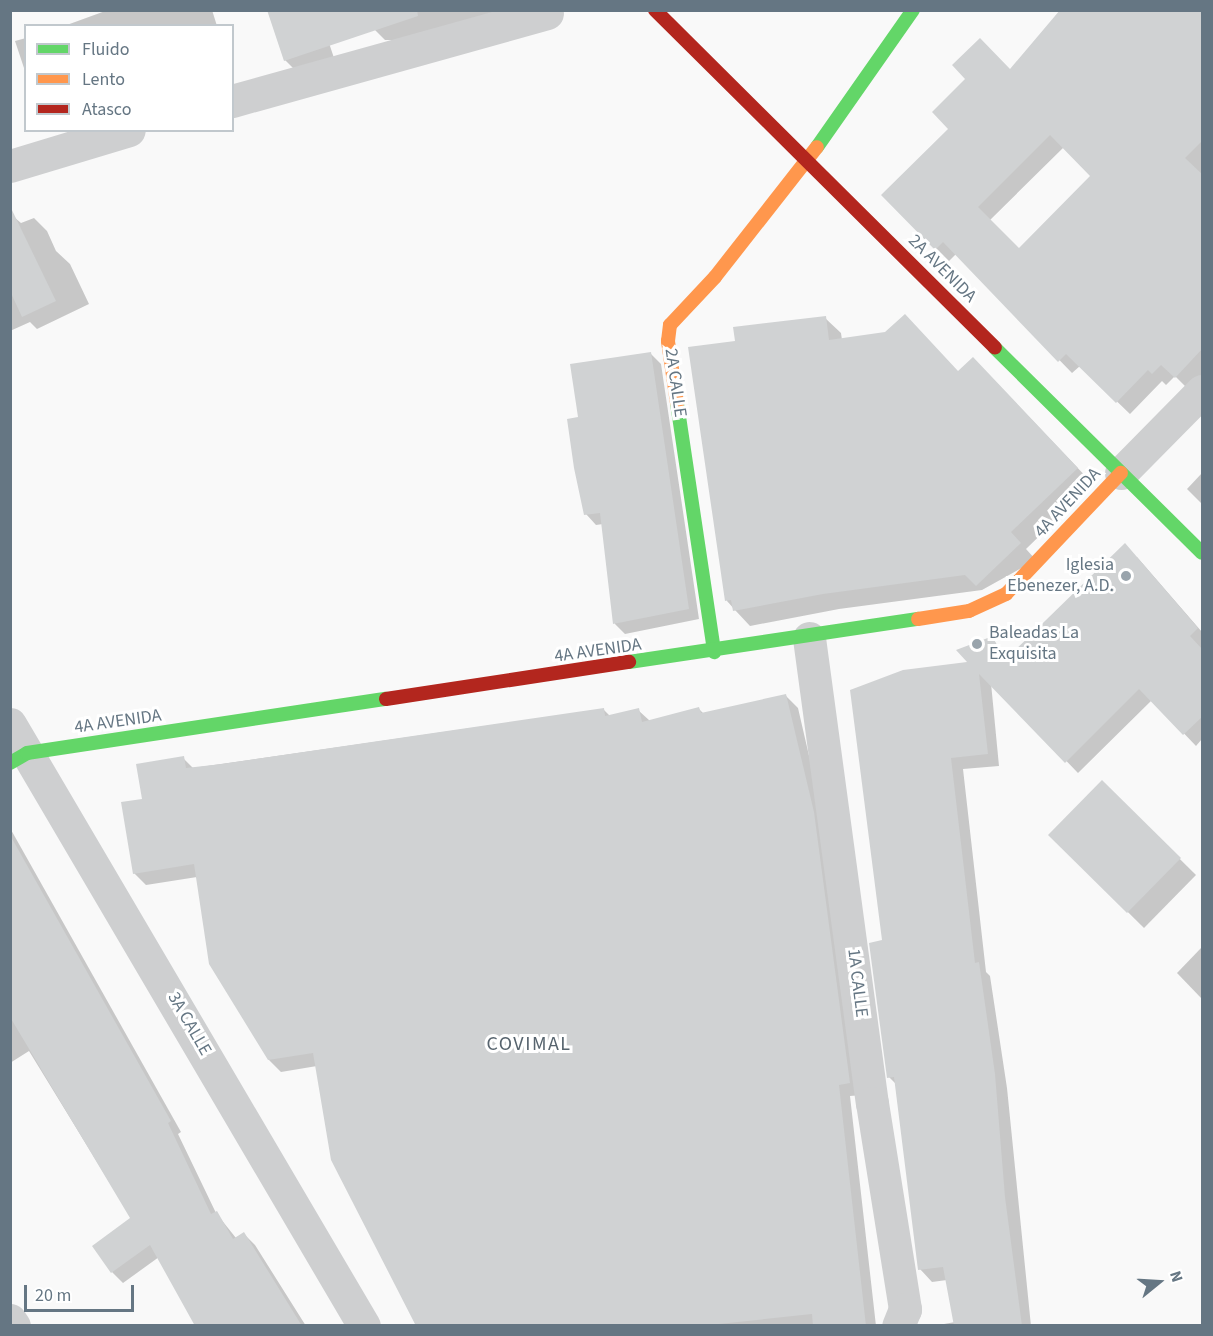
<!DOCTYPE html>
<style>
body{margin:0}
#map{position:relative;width:1213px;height:1336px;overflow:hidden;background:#f9f9f9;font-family:"Source Sans 3",sans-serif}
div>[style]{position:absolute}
.shadow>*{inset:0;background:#0003}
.building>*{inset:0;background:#d0d2d3}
.street>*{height:33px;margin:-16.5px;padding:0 16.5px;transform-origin:16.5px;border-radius:16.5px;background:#cecfd0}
.fast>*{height:14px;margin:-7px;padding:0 7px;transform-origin:7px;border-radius:7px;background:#63d668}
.slow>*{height:14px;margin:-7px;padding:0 7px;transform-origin:7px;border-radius:7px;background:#ff974d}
.jam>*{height:14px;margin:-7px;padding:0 7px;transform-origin:7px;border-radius:7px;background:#b3261e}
.dots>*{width:16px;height:16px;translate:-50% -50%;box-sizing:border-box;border:3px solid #fff;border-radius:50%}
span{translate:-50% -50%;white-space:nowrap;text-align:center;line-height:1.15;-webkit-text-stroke:6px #fff;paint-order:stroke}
.street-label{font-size:18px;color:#657683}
.poi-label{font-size:18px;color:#657683}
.right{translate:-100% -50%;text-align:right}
.left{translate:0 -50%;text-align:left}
.neighbourhood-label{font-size:20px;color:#57646e;letter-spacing:1.5px}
.frame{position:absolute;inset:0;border:12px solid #657683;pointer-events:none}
.legend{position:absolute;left:24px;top:24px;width:210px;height:108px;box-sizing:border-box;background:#fff;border:2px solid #c1c8cd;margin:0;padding:8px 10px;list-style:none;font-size:18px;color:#657683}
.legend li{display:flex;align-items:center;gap:12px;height:30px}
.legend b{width:30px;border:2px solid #c1c8cd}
.north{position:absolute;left:1129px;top:1252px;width:60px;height:60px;-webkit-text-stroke:4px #fff;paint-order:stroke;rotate:72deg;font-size:16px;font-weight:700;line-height:24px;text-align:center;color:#657683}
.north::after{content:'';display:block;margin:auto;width:21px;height:27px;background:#657683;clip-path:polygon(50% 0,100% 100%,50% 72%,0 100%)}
.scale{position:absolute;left:24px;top:1285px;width:110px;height:27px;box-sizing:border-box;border:3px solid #657683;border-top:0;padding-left:8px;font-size:18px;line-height:21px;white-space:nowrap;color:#657683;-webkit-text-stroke:4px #fff;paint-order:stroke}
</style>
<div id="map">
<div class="shadow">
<div style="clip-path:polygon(108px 10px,212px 10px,217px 26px,64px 26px)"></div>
<div style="clip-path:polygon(318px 10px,334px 58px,296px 71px,285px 60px)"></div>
<div style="clip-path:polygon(369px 10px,507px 10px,397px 40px,385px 40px,374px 29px)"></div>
<div style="clip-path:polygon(evenodd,1202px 10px,1202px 375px,1189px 390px,1175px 376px,1166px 385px,1162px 381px,1130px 414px,1080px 366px,1072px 373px,956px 254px,949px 261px,883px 195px,1010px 71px,1202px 10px,1064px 147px,1093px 176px,1019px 250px,989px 221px,1064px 147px)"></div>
<div style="clip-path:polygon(26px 38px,26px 74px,15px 41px)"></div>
<div style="clip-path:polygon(14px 217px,21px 223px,34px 218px,47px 231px,56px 251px,70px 264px,89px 304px,37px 329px,30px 322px,10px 331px,10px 219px)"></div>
<div style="clip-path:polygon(825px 318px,841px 333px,842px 340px,958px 373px,988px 374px,1093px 484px,1026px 549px,1036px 560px,982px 590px,839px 609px,750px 626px,735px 610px,727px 601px,737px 343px)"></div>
<div style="clip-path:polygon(650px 353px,661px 364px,699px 619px,625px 634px,615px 624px,603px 524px,596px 525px,586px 514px)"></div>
<div style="clip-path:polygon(1202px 473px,1202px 504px,1187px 489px)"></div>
<div style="clip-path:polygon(1137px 557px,1202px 632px,1202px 739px,1196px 746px,1152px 700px,1078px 773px,991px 683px,999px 766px,963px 769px,986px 972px,990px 976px,1007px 1088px,1031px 1326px,933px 1326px,955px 1322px,947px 1280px,932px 1282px,920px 1269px,896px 1084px,889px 1077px,884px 941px,971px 663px,992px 638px,1008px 659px)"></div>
<div style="clip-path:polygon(786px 696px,798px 708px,825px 825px,862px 1095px,850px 1096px,876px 1326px,418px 1326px,333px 1159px,317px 1066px,281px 1072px,269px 1060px,197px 877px,146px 885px,134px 873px,144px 800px,183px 758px,193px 768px,603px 709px,610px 716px,638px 710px,650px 721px,698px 708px,704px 714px)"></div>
<div style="clip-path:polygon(1102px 782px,1196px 875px,1144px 928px,1050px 835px)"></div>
<div style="clip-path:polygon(10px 828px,181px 1132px,178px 1134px,216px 1213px,236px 1238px,244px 1234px,255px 1245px,306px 1326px,196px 1326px,159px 1257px,123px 1283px,112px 1272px,132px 1219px,29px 1051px,10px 1063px)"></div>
<div style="clip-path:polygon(1202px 947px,1202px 999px,1177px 973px)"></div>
</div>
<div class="building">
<div style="clip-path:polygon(267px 10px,417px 10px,418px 16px,284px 61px)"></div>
<div style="clip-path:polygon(evenodd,1060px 10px,1203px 10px,1203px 140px,1185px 158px,1203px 175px,1203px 348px,1175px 378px,1161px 365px,1152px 374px,1148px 370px,1116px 403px,1066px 354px,1058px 362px,943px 242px,935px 250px,881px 195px,948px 129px,932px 112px,965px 79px,952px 65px,980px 38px,1010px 69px,1060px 10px,1050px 135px,1090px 176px,1019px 248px,978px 207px,1050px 135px)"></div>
<div style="clip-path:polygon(10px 206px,56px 301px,22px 317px,10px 291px)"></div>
<div style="clip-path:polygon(905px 314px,958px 371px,973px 357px,1078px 468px,1011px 532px,1021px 543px,976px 586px,965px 575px,823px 594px,733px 611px,731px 600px,725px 601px,688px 347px,735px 341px,733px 327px,826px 316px,829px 340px,885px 332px)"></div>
<div style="clip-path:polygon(651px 352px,689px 609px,613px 624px,600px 513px,584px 515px,574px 468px,567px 419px,578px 417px,570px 364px)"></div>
<div style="clip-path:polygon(1125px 543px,1198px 628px,1190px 636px,1203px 650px,1203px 716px,1183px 735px,1139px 689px,1065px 763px,979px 674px,988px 754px,951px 758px,975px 963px,979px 962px,995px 1074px,1005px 1197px,1022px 1326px,954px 1326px,943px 1267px,918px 1270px,894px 1077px,887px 1078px,869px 943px,882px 940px,850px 690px,903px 670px,967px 662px,956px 650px,993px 636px,1003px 662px)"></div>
<div style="clip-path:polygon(786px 694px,814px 812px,850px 1083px,839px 1085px,866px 1326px,813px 1326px,812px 1314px,700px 1326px,416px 1326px,331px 1160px,313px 1053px,268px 1060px,209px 964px,194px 864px,133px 874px,121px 802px,142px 799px,136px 764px,184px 756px,186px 768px,222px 764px,604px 708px,605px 716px,639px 708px,642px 722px,699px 707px,701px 713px)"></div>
<div style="clip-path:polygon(1102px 780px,1181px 858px,1127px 913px,1048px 835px)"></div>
<div style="clip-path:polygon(10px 835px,171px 1121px,168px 1123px,211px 1214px,217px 1211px,233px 1239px,244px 1232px,302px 1326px,195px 1326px,150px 1245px,111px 1273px,92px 1246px,130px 1218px,10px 1017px)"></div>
</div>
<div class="street">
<div style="left:232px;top:101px;width:327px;rotate:-15.6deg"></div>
<div style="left:10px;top:166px;width:124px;rotate:-16.8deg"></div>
<div style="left:1121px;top:473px;width:115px;rotate:-45.4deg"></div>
<div style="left:809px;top:638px;width:469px;rotate:82.3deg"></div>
<div style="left:872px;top:1103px;width:209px;rotate:80.9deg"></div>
<div style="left:905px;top:1309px;width:18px;rotate:112deg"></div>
<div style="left:10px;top:724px;width:698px;rotate:59.54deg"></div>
<div style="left:10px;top:1320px;width:7px;rotate:56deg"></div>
</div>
<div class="fast">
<div style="left:817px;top:147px;width:167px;rotate:-55deg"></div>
<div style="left:995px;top:348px;width:291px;rotate:44.7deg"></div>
<div style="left:677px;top:403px;width:252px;rotate:81.5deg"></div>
<div style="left:629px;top:662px;width:292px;rotate:-8.5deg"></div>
<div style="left:10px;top:763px;width:20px;rotate:-30deg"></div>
<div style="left:27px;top:753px;width:363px;rotate:-8.6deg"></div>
</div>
<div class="slow">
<div style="left:677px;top:403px;width:63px;rotate:-98.3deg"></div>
<div style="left:668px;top:341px;width:16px;rotate:-83deg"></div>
<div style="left:670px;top:325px;width:66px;rotate:-46.8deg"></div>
<div style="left:715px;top:277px;width:165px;rotate:-51.9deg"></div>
<div style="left:918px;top:619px;width:52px;rotate:-8.9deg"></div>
<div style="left:969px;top:611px;width:41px;rotate:-24.7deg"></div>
<div style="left:1006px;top:594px;width:167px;rotate:-46.5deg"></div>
</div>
<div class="jam">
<div style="left:655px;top:10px;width:479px;rotate:44.8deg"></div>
<div style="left:386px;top:699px;width:246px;rotate:-8.7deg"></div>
</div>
<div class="dots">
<div style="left:1126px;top:576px;background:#99a4ac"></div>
<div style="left:977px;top:644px;background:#99a4ac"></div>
</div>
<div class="street-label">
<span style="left:942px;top:269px;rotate:45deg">2A AVENIDA</span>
<span style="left:675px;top:383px;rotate:82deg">2A CALLE</span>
<span style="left:1068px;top:503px;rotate:-47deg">4A AVENIDA</span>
<span style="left:598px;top:651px;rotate:-8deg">4A AVENIDA</span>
<span style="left:118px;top:722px;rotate:-8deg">4A AVENIDA</span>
<span style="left:857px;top:983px;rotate:83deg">1A CALLE</span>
<span style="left:189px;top:1024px;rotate:60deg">3A CALLE</span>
</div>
<div class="poi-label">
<span class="right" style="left:1114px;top:576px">Iglesia<br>Ebenezer, A.D.</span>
<span class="left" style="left:989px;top:644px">Baleadas La<br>Exquisita</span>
</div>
<div class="neighbourhood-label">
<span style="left:529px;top:1044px">COVIMAL</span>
</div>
<div class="frame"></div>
<ul class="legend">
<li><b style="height:8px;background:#63d668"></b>Fluido</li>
<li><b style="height:8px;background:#ff974d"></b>Lento</li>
<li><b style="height:8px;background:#b3261e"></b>Atasco</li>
</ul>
<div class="north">N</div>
<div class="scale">20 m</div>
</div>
